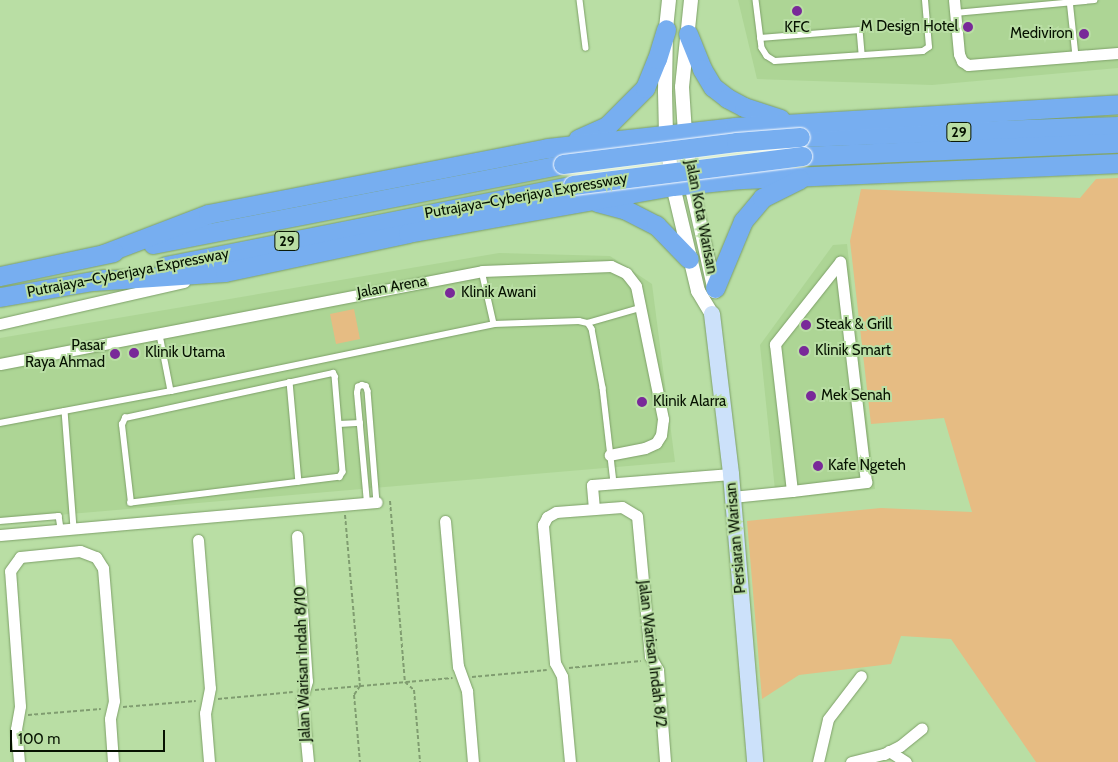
<!DOCTYPE html>
<meta charset="utf-8">
<style>
body{margin:0}
#map{position:relative;width:1118px;height:762px;overflow:hidden;background:#b9dea4;font-family:Cabin,sans-serif}
div>[style]{position:absolute}
.built>*{inset:0;background:#add595}
.green>*{inset:0;background:#e6bc83}
.path>*{height:2px;margin-top:-1px;transform-origin:0;background:repeating-linear-gradient(90deg,#809d70 0 4px,transparent 0 6.5px)}
.roads{filter:drop-shadow(0 0 1px #7da068) drop-shadow(0 0 1px #7da068)}
.service>*{height:5.5px;margin:-2.75px;padding:0 2.75px;transform-origin:2.75px;border-radius:2.75px;background:#fff}
.minor>*{height:11px;margin:-5.5px;padding:0 5.5px;transform-origin:5.5px;border-radius:5.5px;background:#fff}
.tertiary>*{height:14px;margin:-7px;padding:0 7px;transform-origin:7px;border-radius:7px;background:#fff}
.secondary>*{height:16px;margin:-8px;padding:0 8px;transform-origin:8px;border-radius:8px;background:#cce1fa}
.trunk>*{height:19px;margin:-9.5px;padding:0 9.5px;transform-origin:9.5px;border-radius:9.5px;background:#77aef0}
.bridges{filter:drop-shadow(0 0 1px #fff) drop-shadow(0 0 1px #fff)}
.trunk-bridge>*{height:19px;margin:-9.5px;padding:0 9.5px;transform-origin:9.5px;border-radius:9.5px;background:#77aef0}
.dots>*{width:14px;height:14px;translate:-50% -50%;box-sizing:border-box;border:2px solid #b9dea4;border-radius:50%}
span{translate:-50% -50%;white-space:nowrap;text-align:center;line-height:1.15;-webkit-text-stroke:4px #b9dea4;paint-order:stroke}
.shield-label span{padding:1px 4px;background:#b9dea4;border:1px solid;border-radius:4px;-webkit-text-stroke-width:0}
.shield-label{font-size:14px;color:#061201;font-weight:700}
.poi-label{font-size:15px;color:#061201}
.right{translate:-100% -50%;text-align:right}
.left{translate:0 -50%;text-align:left}
.street-label{font-size:15px;color:#061201}
.scale{position:absolute;left:10px;top:730px;width:155px;height:22px;box-sizing:border-box;border:2px solid #061201;border-top:0;padding-left:6px;font-size:15px;line-height:18px;white-space:nowrap;color:#061201;-webkit-text-stroke:4px #b9dea4;paint-order:stroke}
</style>
<div id="map">
<div class="built">
<div style="clip-path:polygon(738px 0,1118px 0,1118px 68px,932px 85px,757px 79px)"></div>
<div style="clip-path:polygon(847px 244px,875px 489px,776px 500px,760px 345px,833px 245px)"></div>
<div style="clip-path:polygon(499px 253px,610px 256px,652px 284px,675px 462px,0 520px,0 338px)"></div>
</div>
<div class="green">
<div style="clip-path:polygon(1118px 178px,1118px 762px,1036px 762px,951px 639px,901px 636px,891px 664px,799px 675px,762px 699px,747px 521px,881px 508px,972px 512px,944px 418px,871px 424px,850px 241px,861px 189px,1080px 198px,1096px 179px)"></div>
<div style="clip-path:polygon(354px 309px,360px 339px,336px 344px,330px 314px)"></div>
</div>
<div class="path">
<div style="left:390px;top:501px;width:182px;rotate:85.3deg"></div>
<div style="left:405px;top:682px;width:12px;rotate:42deg"></div>
<div style="left:414px;top:690px;width:72px;rotate:85.2deg"></div>
<div style="left:345px;top:515px;width:172px;rotate:85deg"></div>
<div style="left:360px;top:686px;width:11px;rotate:124deg"></div>
<div style="left:354px;top:695px;width:67px;rotate:84.9deg"></div>
<div style="left:569px;top:668px;width:72px;rotate:-5.6deg"></div>
<div style="left:472px;top:677px;width:75px;rotate:-5.3deg"></div>
<div style="left:315px;top:690px;width:138px;rotate:-5deg"></div>
<div style="left:218px;top:699px;width:75px;rotate:-5.3deg"></div>
<div style="left:123px;top:707px;width:73px;rotate:-4.7deg"></div>
<div style="left:28px;top:715px;width:73px;rotate:-4.7deg"></div>
</div>
<div class="roads">
<div class="service">
<div style="left:580px;top:0;width:48px;rotate:82.9deg"></div>
<div style="left:756px;top:0;width:48px;rotate:82.9deg"></div>
<div style="left:762px;top:48px;width:9px;rotate:58deg"></div>
<div style="left:767px;top:56px;width:9px;rotate:32deg"></div>
<div style="left:775px;top:61px;width:148px;rotate:-3.9deg"></div>
<div style="left:923px;top:51px;width:7px;rotate:-34deg"></div>
<div style="left:929px;top:47px;width:47px;rotate:-94.9deg"></div>
<div style="left:1070px;top:0;width:56px;rotate:83.9deg"></div>
<div style="left:955px;top:13px;width:140px;rotate:-5.3deg"></div>
<div style="left:760px;top:38px;width:100px;rotate:-4.6deg"></div>
<div style="left:860px;top:30px;width:24px;rotate:85deg"></div>
<div style="left:482px;top:271px;width:54px;rotate:77.2deg"></div>
<div style="left:588px;top:323px;width:54px;rotate:-16.1deg"></div>
<div style="left:160px;top:335px;width:57px;rotate:78.9deg"></div>
<div style="left:333px;top:373px;width:4px;rotate:56deg"></div>
<div style="left:335px;top:376px;width:96px;rotate:85.2deg"></div>
<div style="left:343px;top:472px;width:6px;rotate:121deg"></div>
<div style="left:340px;top:477px;width:211px;rotate:172.9deg"></div>
<div style="left:131px;top:503px;width:79px;rotate:-96.6deg"></div>
<div style="left:122px;top:425px;width:8px;rotate:-67deg"></div>
<div style="left:125px;top:418px;width:213px;rotate:-12.2deg"></div>
<div style="left:290px;top:382px;width:100px;rotate:84.9deg"></div>
<div style="left:65px;top:411px;width:117px;rotate:85.6deg"></div>
<div style="left:0;top:423px;width:174px;rotate:-10.6deg"></div>
<div style="left:171px;top:391px;width:330px;rotate:-11.7deg"></div>
<div style="left:494px;top:324px;width:85px;rotate:-2deg"></div>
<div style="left:579px;top:321px;width:9px;rotate:13deg"></div>
<div style="left:588px;top:323px;width:7px;rotate:56deg"></div>
<div style="left:592px;top:329px;width:60px;rotate:79.4deg"></div>
<div style="left:603px;top:388px;width:96px;rotate:83.4deg"></div>
<div style="left:339px;top:424px;width:21px;rotate:-3deg"></div>
<div style="left:367px;top:503px;width:110px;rotate:-95.2deg"></div>
<div style="left:357px;top:393px;width:6px;rotate:-81deg"></div>
<div style="left:358px;top:387px;width:4px;rotate:-27deg"></div>
<div style="left:362px;top:385px;width:4px;rotate:14deg"></div>
<div style="left:366px;top:386px;width:5px;rotate:68deg"></div>
<div style="left:368px;top:391px;width:111px;rotate:85.4deg"></div>
<div style="left:0;top:521px;width:59px;rotate:-4.8deg"></div>
<div style="left:59px;top:516px;width:13px;rotate:81deg"></div>
</div>
<div class="minor">
<div style="left:954px;top:0;width:54px;rotate:84.7deg"></div>
<div style="left:959px;top:54px;width:8px;rotate:67deg"></div>
<div style="left:962px;top:61px;width:7px;rotate:34deg"></div>
<div style="left:968px;top:65px;width:150px;rotate:-4.6deg"></div>
<div style="left:0;top:324px;width:189px;rotate:-12.9deg"></div>
<div style="left:0;top:364px;width:491px;rotate:-10.9deg"></div>
<div style="left:482px;top:271px;width:129px;rotate:-2.2deg"></div>
<div style="left:611px;top:266px;width:17px;rotate:25deg"></div>
<div style="left:626px;top:273px;width:16px;rotate:52deg"></div>
<div style="left:636px;top:286px;width:136px;rotate:78.5deg"></div>
<div style="left:663px;top:419px;width:16px;rotate:97deg"></div>
<div style="left:661px;top:435px;width:9px;rotate:122deg"></div>
<div style="left:656px;top:443px;width:12px;rotate:156deg"></div>
<div style="left:645px;top:448px;width:36px;rotate:169deg"></div>
<div style="left:732px;top:497px;width:60px;rotate:-5.7deg"></div>
<div style="left:792px;top:491px;width:75px;rotate:-6.9deg"></div>
<div style="left:866px;top:482px;width:222px;rotate:-96.7deg"></div>
<div style="left:840px;top:262px;width:105px;rotate:128.4deg"></div>
<div style="left:775px;top:344px;width:148px;rotate:83.4deg"></div>
<div style="left:594px;top:509px;width:24px;rotate:-95deg"></div>
<div style="left:592px;top:485px;width:139px;rotate:-4.5deg"></div>
<div style="left:445px;top:521px;width:146px;rotate:84.9deg"></div>
<div style="left:458px;top:666px;width:27px;rotate:70deg"></div>
<div style="left:467px;top:691px;width:71px;rotate:85.2deg"></div>
<div style="left:0;top:535px;width:378px;rotate:-5deg"></div>
<div style="left:297px;top:536px;width:145px;rotate:86.1deg"></div>
<div style="left:307px;top:681px;width:18px;rotate:106deg"></div>
<div style="left:302px;top:698px;width:64px;rotate:84.6deg"></div>
<div style="left:198px;top:540px;width:148px;rotate:85.4deg"></div>
<div style="left:210px;top:688px;width:25px;rotate:101deg"></div>
<div style="left:205px;top:713px;width:49px;rotate:85.3deg"></div>
<div style="left:889px;top:751px;width:20px;rotate:33deg"></div>
<div style="left:19px;top:762px;width:33px;rotate:-95deg"></div>
<div style="left:16px;top:729px;width:23px;rotate:-80deg"></div>
<div style="left:20px;top:706px;width:135px;rotate:-94.2deg"></div>
<div style="left:10px;top:571px;width:17px;rotate:-54deg"></div>
<div style="left:20px;top:557px;width:60px;rotate:-5.7deg"></div>
<div style="left:80px;top:551px;width:17px;rotate:21deg"></div>
<div style="left:96px;top:557px;width:13px;rotate:58deg"></div>
<div style="left:103px;top:568px;width:133px;rotate:85.3deg"></div>
<div style="left:114px;top:701px;width:18px;rotate:103deg"></div>
<div style="left:110px;top:719px;width:43px;rotate:86deg"></div>
<div style="left:570px;top:762px;width:86px;rotate:-95.3deg"></div>
<div style="left:562px;top:676px;width:15px;rotate:-118deg"></div>
<div style="left:555px;top:663px;width:139px;rotate:-95deg"></div>
<div style="left:543px;top:525px;width:9px;rotate:-63deg"></div>
<div style="left:547px;top:517px;width:10px;rotate:-29deg"></div>
<div style="left:556px;top:512px;width:66px;rotate:-4.3deg"></div>
<div style="left:622px;top:507px;width:17px;rotate:31deg"></div>
<div style="left:637px;top:516px;width:141px;rotate:84.7deg"></div>
<div style="left:650px;top:656px;width:16px;rotate:60deg"></div>
<div style="left:658px;top:670px;width:92px;rotate:85.6deg"></div>
<div style="left:818px;top:762px;width:44px;rotate:-76.9deg"></div>
<div style="left:828px;top:719px;width:54px;rotate:-52.5deg"></div>
<div style="left:851px;top:762px;width:34px;rotate:-14deg"></div>
<div style="left:884px;top:754px;width:18px;rotate:-27deg"></div>
<div style="left:900px;top:746px;width:28px;rotate:-39deg"></div>
</div>
<div class="tertiary">
<div style="left:669px;top:0;width:29px;rotate:96deg"></div>
<div style="left:666px;top:29px;width:62px;rotate:90.9deg"></div>
<div style="left:665px;top:91px;width:43px;rotate:88.7deg"></div>
<div style="left:666px;top:134px;width:52px;rotate:82.3deg"></div>
<div style="left:673px;top:186px;width:108px;rotate:76.6deg"></div>
<div style="left:698px;top:291px;width:27px;rotate:59deg"></div>
<div style="left:691px;top:0;width:87px;rotate:95.9deg"></div>
<div style="left:682px;top:87px;width:46px;rotate:86.3deg"></div>
<div style="left:685px;top:133px;width:51px;rotate:83.3deg"></div>
<div style="left:691px;top:184px;width:110px;rotate:77.4deg"></div>
</div>
<div class="secondary">
<div style="left:712px;top:314px;width:161px;rotate:83.2deg"></div>
<div style="left:731px;top:474px;width:289px;rotate:85.2deg"></div>
</div>
<div class="trunk">
<div style="left:688px;top:34px;width:38px;rotate:68deg"></div>
<div style="left:702px;top:69px;width:21px;rotate:59deg"></div>
<div style="left:713px;top:87px;width:18px;rotate:38deg"></div>
<div style="left:727px;top:98px;width:19px;rotate:28deg"></div>
<div style="left:744px;top:107px;width:38px;rotate:18deg"></div>
<div style="left:800px;top:137px;width:318px;rotate:-2deg"></div>
<div style="left:578px;top:139px;width:32px;rotate:-24deg"></div>
<div style="left:607px;top:126px;width:54px;rotate:-45deg"></div>
<div style="left:645px;top:88px;width:31px;rotate:-68deg"></div>
<div style="left:657px;top:59px;width:31px;rotate:-73deg"></div>
<div style="left:802px;top:156px;width:316px;rotate:-2.4deg"></div>
<div style="left:597px;top:202px;width:30px;rotate:15deg"></div>
<div style="left:626px;top:210px;width:34px;rotate:27deg"></div>
<div style="left:656px;top:225px;width:47px;rotate:45.9deg"></div>
<div style="left:153px;top:244px;width:418px;rotate:-11deg"></div>
<div style="left:103px;top:254px;width:112px;rotate:-20.9deg"></div>
<div style="left:208px;top:214px;width:346px;rotate:-11deg"></div>
<div style="left:548px;top:148px;width:188px;rotate:-6.4deg"></div>
<div style="left:735px;top:127px;width:384px;rotate:-3.4deg"></div>
<div style="left:165px;top:266px;width:416px;rotate:-11.2deg"></div>
<div style="left:0;top:276px;width:116px;rotate:-11.9deg"></div>
<div style="left:93px;top:281px;width:132px;rotate:-3.9deg"></div>
<div style="left:225px;top:272px;width:187px;rotate:-12deg"></div>
<div style="left:408px;top:233px;width:269px;rotate:-10.1deg"></div>
<div style="left:673px;top:186px;width:68px;rotate:-5.9deg"></div>
<div style="left:741px;top:179px;width:377px;rotate:-2.4deg"></div>
<div style="left:715px;top:288px;width:73px;rotate:-67.3deg"></div>
<div style="left:743px;top:221px;width:30px;rotate:-50deg"></div>
<div style="left:762px;top:198px;width:42px;rotate:-26.6deg"></div>
<div style="left:0;top:297px;width:106px;rotate:-9.8deg"></div>
</div>
</div>
<div class="bridges">
<div class="trunk-bridge">
<div style="left:563px;top:164px;width:174px;rotate:-7.2deg"></div>
<div style="left:736px;top:142px;width:64px;rotate:-4.5deg"></div>
<div style="left:573px;top:185px;width:231px;rotate:-7.2deg"></div>
</div>
</div>
<div class="dots">
<div style="left:797px;top:11px;background:#792999"></div>
<div style="left:968px;top:27px;background:#792999"></div>
<div style="left:1084px;top:34px;background:#792999"></div>
<div style="left:450px;top:293px;background:#792999"></div>
<div style="left:806px;top:325px;background:#792999"></div>
<div style="left:804px;top:351px;background:#792999"></div>
<div style="left:134px;top:353px;background:#792999"></div>
<div style="left:115px;top:354px;background:#792999"></div>
<div style="left:811px;top:396px;background:#792999"></div>
<div style="left:642px;top:402px;background:#792999"></div>
<div style="left:818px;top:466px;background:#792999"></div>
</div>
<div class="shield-label">
<span style="left:959px;top:132px">29</span>
<span style="left:287px;top:241px">29</span>
</div>
<div class="poi-label">
<span class="right" style="left:958px;top:27px">M Design Hotel</span>
<span style="left:797px;top:28px">KFC</span>
<span class="right" style="left:1073px;top:34px">Mediviron</span>
<span class="left" style="left:461px;top:293px">Klinik Awani</span>
<span class="left" style="left:816px;top:325px">Steak &amp; Grill</span>
<span class="right" style="left:105px;top:354px">Pasar<br>Raya Ahmad</span>
<span class="left" style="left:815px;top:351px">Klinik Smart</span>
<span class="left" style="left:145px;top:353px">Klinik Utama</span>
<span class="left" style="left:821px;top:396px">Mek Senah</span>
<span class="left" style="left:653px;top:402px">Klinik Alarra</span>
<span class="left" style="left:828px;top:466px">Kafe Ngeteh</span>
</div>
<div class="street-label">
<span style="left:526px;top:196px;rotate:-10deg">Putrajaya–Cyberjaya Expressway</span>
<span style="left:701px;top:217px;rotate:79deg">Jalan Kota Warisan</span>
<span style="left:128px;top:273px;rotate:-11deg">Putrajaya–Cyberjaya Expressway</span>
<span style="left:392px;top:287px;rotate:-10deg">Jalan Arena</span>
<span style="left:736px;top:538px;rotate:-95deg">Persiaran Warisan</span>
<span style="left:652px;top:654px;rotate:83deg">Jalan Warisan Indah 8/2</span>
<span style="left:303px;top:664px;rotate:-92deg">Jalan Warisan Indah 8/10</span>
</div>
<div class="scale">100 m</div>
</div>
